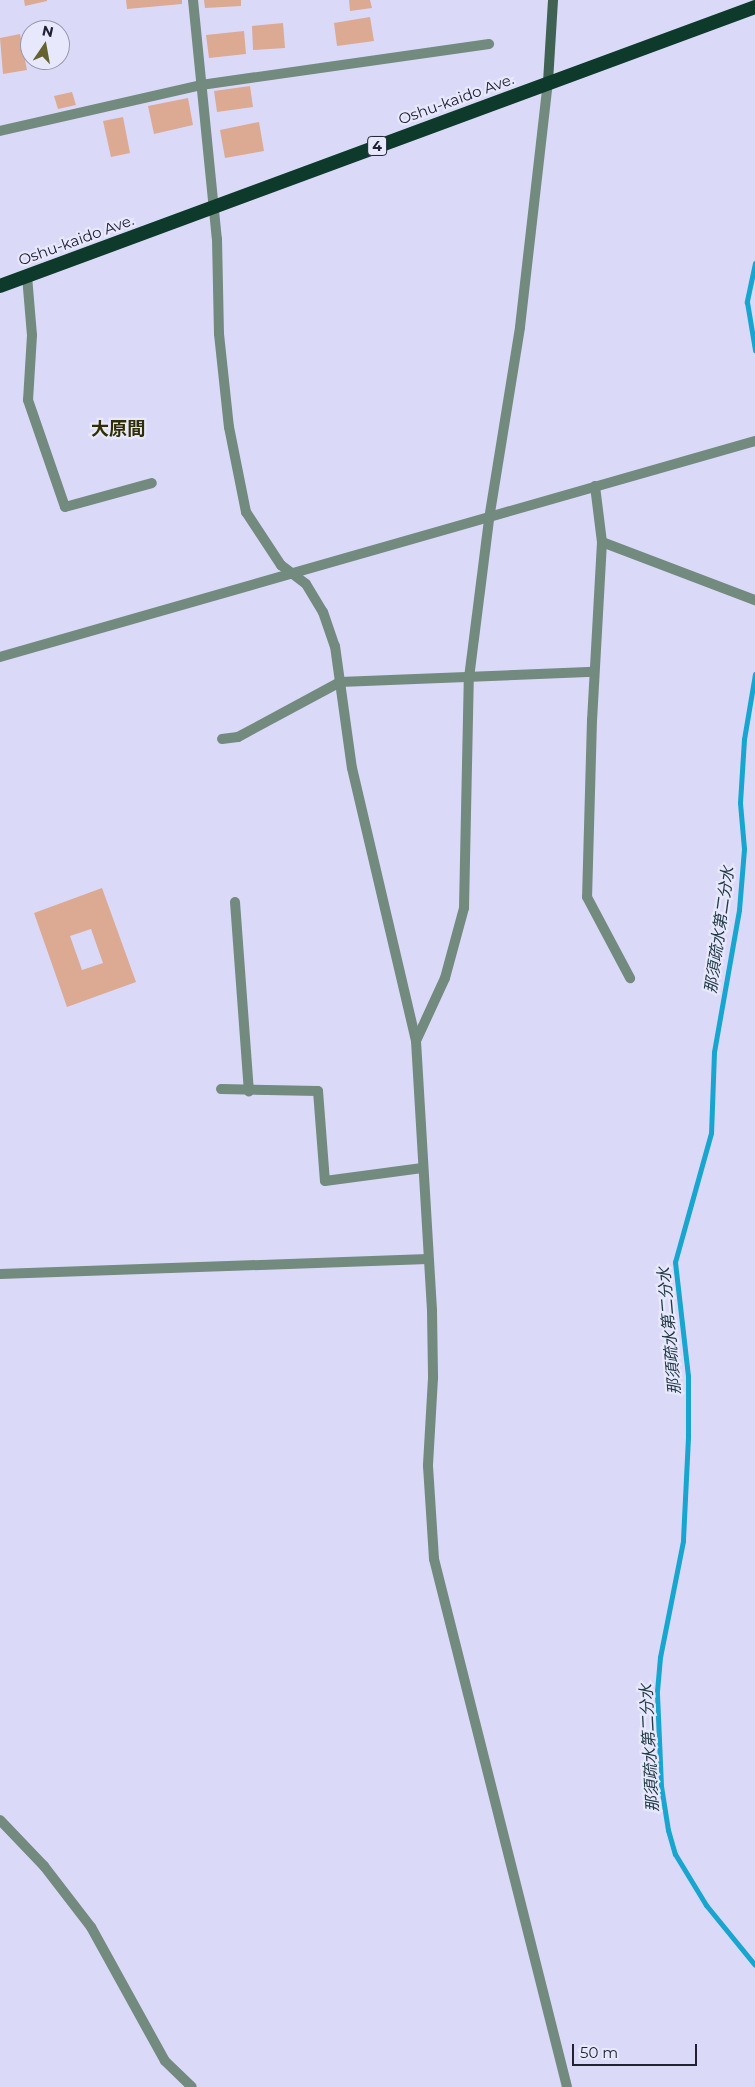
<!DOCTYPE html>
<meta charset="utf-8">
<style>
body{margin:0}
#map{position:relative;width:755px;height:2087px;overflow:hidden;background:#dadaf8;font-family:Montserrat,"Noto Sans JP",sans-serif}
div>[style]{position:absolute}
.stream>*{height:5px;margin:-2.5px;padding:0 2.5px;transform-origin:2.5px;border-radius:2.5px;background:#18a5cf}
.building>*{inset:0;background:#dca992}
.minor>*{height:10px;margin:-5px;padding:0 5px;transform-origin:5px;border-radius:5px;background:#738a7f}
.tertiary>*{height:10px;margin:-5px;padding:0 5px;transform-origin:5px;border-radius:5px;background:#738a7f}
.secondary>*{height:10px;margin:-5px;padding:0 5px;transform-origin:5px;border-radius:5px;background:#406253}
.trunk>*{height:14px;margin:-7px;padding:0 7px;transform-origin:7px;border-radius:7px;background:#0d3a2a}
span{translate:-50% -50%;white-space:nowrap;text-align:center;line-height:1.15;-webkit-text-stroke:4.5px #e8e8fd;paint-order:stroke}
.shield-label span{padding:1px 4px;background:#e8e8fd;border:1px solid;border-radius:4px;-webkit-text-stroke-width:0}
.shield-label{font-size:14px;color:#212133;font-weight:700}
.street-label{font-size:15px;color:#212133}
.water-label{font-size:16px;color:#203a44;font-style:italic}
.quarter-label{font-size:18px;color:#302d01;font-weight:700}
.north{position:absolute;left:20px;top:20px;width:50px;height:50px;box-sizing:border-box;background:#e8e8fd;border:1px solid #9898ac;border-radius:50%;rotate:12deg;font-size:14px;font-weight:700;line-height:20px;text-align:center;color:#212133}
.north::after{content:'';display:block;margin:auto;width:18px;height:22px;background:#66622f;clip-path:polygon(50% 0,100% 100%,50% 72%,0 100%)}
.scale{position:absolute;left:572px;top:2044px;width:125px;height:22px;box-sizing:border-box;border:2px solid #212133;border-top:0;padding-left:6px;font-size:15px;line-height:18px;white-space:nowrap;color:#212133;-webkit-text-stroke:4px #e8e8fd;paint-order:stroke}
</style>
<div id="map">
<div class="stream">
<div style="left:755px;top:263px;width:40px;rotate:102deg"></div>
<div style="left:747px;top:302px;width:49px;rotate:80.5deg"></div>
<div style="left:755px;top:674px;width:66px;rotate:99.6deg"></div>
<div style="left:744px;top:739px;width:64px;rotate:93.6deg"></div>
<div style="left:740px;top:803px;width:46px;rotate:85deg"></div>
<div style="left:744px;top:849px;width:61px;rotate:94.7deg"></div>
<div style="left:739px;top:910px;width:144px;rotate:100deg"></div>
<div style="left:714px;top:1052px;width:81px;rotate:92.1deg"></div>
<div style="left:711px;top:1133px;width:134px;rotate:105.6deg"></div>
<div style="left:675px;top:1262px;width:115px;rotate:83.5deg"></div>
<div style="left:688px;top:1376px;width:61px;rotate:90deg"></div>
<div style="left:688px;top:1437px;width:104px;rotate:92.8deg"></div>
<div style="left:683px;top:1541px;width:118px;rotate:101.2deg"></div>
<div style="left:660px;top:1657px;width:37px;rotate:95deg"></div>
<div style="left:657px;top:1694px;width:92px;rotate:87.5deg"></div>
<div style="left:661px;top:1786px;width:45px;rotate:81deg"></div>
<div style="left:668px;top:1830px;width:25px;rotate:74deg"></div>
<div style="left:675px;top:1854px;width:60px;rotate:58.7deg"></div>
<div style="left:706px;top:1905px;width:77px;rotate:50.8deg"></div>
</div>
<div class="building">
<div style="clip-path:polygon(24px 0,47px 0,47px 1px,25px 6px)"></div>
<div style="clip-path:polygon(126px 0,182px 0,182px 4px,127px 9px)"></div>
<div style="clip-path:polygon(204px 0,241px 0,241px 6px,205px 8px)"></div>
<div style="clip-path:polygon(349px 0,370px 0,372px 8px,350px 11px)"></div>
<div style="clip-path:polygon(370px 17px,374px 41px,337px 46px,334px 23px)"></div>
<div style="clip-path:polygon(283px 23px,285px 48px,253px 50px,252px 26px)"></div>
<div style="clip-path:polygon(244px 31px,246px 54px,209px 58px,206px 35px)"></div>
<div style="clip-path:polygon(20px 34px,27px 70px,3px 74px,0 38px)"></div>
<div style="clip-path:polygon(250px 86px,253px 107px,217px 112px,214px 91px)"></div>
<div style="clip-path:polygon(72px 92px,76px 105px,58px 109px,54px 96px)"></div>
<div style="clip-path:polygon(188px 98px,193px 125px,154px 134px,148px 106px)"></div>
<div style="clip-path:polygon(123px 117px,130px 153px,111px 157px,103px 121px)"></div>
<div style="clip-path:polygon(259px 122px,264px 151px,225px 158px,220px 130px)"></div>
<div style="clip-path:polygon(evenodd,102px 888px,136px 982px,67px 1007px,34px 913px,102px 888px,91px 929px,103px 963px,82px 970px,70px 936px,91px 929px)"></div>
</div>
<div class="minor">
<div style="left:193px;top:0;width:240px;rotate:84.3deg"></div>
<div style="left:217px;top:239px;width:95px;rotate:88.8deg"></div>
<div style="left:219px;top:334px;width:94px;rotate:83.9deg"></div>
<div style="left:229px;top:427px;width:87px;rotate:78.7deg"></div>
<div style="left:246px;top:512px;width:64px;rotate:56.6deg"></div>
<div style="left:281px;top:565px;width:31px;rotate:37deg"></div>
<div style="left:306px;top:584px;width:33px;rotate:59deg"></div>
<div style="left:323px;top:612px;width:36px;rotate:71deg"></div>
<div style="left:335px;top:646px;width:123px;rotate:82.1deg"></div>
<div style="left:352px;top:768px;width:280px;rotate:76.8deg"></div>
<div style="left:416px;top:1041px;width:270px;rotate:86.6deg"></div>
<div style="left:432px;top:1311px;width:67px;rotate:89.1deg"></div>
<div style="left:433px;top:1378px;width:88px;rotate:93.3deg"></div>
<div style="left:428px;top:1466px;width:93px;rotate:86.3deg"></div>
<div style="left:434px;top:1559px;width:544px;rotate:75.86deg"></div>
<div style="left:0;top:131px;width:206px;rotate:-12.9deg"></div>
<div style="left:201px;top:85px;width:291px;rotate:-8.1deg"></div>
<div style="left:27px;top:276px;width:59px;rotate:85.2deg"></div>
<div style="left:32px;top:335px;width:65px;rotate:93.5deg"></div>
<div style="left:28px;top:400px;width:113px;rotate:70.9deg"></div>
<div style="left:65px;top:507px;width:90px;rotate:-15.4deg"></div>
<div style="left:595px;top:486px;width:56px;rotate:82.9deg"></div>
<div style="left:602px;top:542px;width:164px;rotate:20.8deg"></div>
<div style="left:602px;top:542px;width:178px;rotate:93.2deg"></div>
<div style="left:592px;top:720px;width:177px;rotate:91.6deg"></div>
<div style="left:587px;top:897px;width:92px;rotate:62deg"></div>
<div style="left:222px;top:739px;width:16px;rotate:-7deg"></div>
<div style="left:238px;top:737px;width:116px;rotate:-28.3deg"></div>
<div style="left:340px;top:682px;width:254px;rotate:-2.3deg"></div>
<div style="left:235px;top:902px;width:190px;rotate:85.8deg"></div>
<div style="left:221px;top:1089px;width:97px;rotate:1.2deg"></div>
<div style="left:318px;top:1091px;width:90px;rotate:85.6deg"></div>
<div style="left:325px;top:1181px;width:98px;rotate:-7.6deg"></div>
<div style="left:0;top:1274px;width:428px;rotate:-2deg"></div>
<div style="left:0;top:1820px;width:64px;rotate:46.3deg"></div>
<div style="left:44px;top:1866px;width:77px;rotate:52.4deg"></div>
<div style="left:91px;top:1927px;width:153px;rotate:61.1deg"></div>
<div style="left:165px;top:2061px;width:37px;rotate:44deg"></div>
</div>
<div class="tertiary">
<div style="left:0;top:657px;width:785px;rotate:-15.97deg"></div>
<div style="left:416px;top:1041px;width:69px;rotate:-65.3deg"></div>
<div style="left:445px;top:978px;width:73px;rotate:-74.8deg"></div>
<div style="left:464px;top:908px;width:230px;rotate:-88.8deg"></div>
<div style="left:469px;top:678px;width:160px;rotate:-82.8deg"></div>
<div style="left:489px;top:519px;width:194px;rotate:-80.8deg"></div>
<div style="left:520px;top:327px;width:247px;rotate:-83.5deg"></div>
</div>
<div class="secondary">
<div style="left:548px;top:82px;width:82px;rotate:-86.5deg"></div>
</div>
<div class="trunk">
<div style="left:0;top:286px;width:805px;rotate:-20.28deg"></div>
</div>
<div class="shield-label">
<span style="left:377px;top:146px">4</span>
</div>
<div class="street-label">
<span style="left:456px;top:99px;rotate:-20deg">Oshu-kaido Ave.</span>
<span style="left:76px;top:240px;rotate:-20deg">Oshu-kaido Ave.</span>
</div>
<div class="water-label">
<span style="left:720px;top:930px;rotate:-82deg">那須疏水第二分水</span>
<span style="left:670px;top:1331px;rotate:-95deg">那須疏水第二分水</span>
<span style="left:650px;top:1748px;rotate:-93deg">那須疏水第二分水</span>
</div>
<div class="quarter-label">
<span style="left:118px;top:429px">大原間</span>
</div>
<div class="north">N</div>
<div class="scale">50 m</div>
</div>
